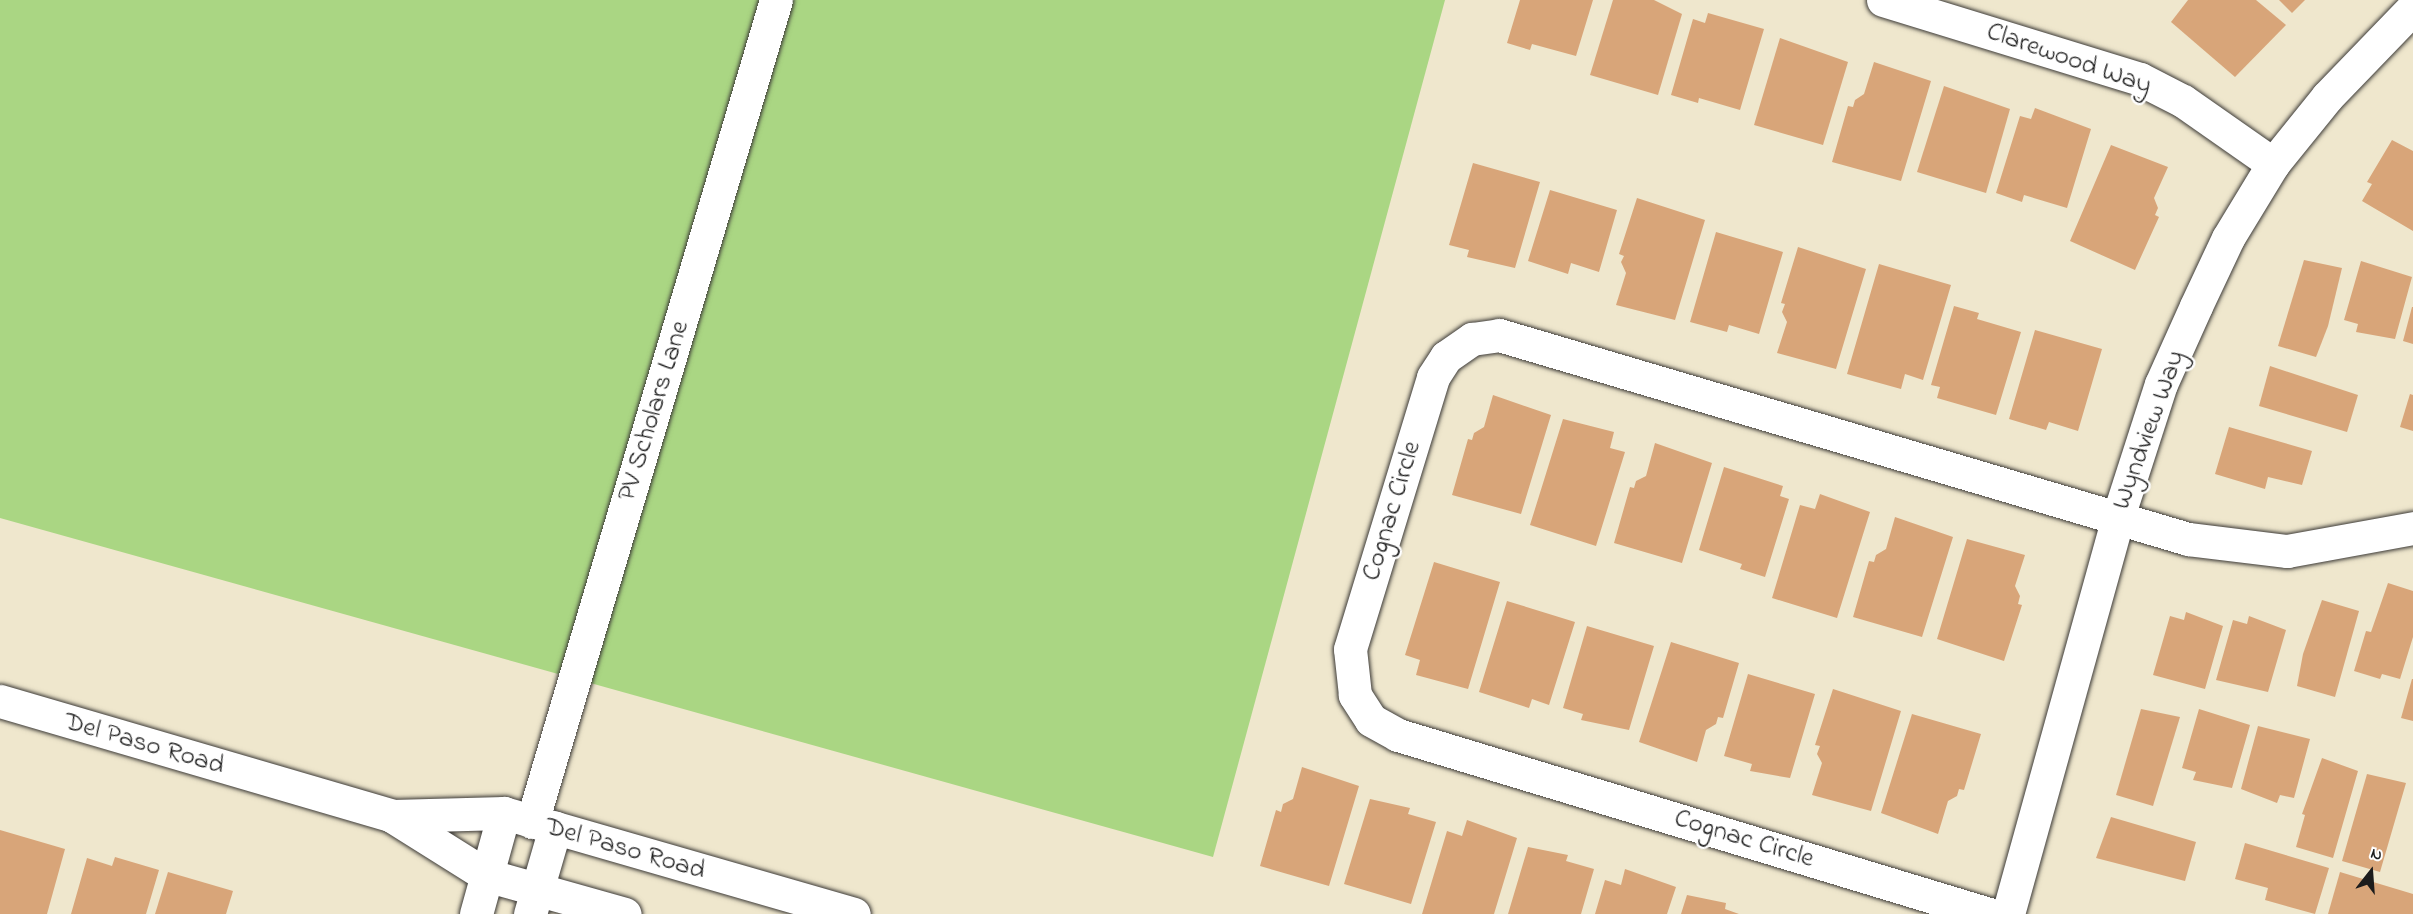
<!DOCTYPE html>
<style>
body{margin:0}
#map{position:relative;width:2413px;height:914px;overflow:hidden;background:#efe7cd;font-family:"Indie Flower",sans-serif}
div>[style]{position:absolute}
.green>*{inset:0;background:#aad683}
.building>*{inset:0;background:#d8a579}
.roads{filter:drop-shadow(0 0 2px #3c3a37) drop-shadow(0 0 2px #3c3a37)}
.minor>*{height:33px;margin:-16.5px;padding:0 16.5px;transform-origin:16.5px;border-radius:16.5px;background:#fff}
.tertiary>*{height:33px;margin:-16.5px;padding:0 16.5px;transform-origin:16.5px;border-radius:16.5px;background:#fff}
span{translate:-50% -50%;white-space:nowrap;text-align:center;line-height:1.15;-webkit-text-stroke:5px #fff;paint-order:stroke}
.street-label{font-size:27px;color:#1c1c1c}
.north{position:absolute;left:2341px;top:842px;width:60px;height:60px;-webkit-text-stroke:4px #fff;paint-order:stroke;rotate:17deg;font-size:16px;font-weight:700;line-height:24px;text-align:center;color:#1c1c1c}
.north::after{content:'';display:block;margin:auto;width:21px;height:27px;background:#1c1c1c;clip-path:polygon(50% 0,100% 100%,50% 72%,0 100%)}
</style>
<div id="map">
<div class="green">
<div style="clip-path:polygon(0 0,1445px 0,1213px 857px,0 518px)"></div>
</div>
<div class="building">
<div style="clip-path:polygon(1520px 0,1593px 0,1576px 56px,1532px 44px,1530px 50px,1507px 43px)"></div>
<div style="clip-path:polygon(1613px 0,1654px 0,1682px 14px,1658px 95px,1590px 75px)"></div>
<div style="clip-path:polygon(2188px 0,2256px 0,2286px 25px,2235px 77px,2171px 22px)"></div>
<div style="clip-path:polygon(2279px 0,2305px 0,2292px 13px)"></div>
<div style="clip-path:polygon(1708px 13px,1764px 29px,1740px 110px,1699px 98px,1698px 103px,1671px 95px,1693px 19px,1705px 23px)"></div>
<div style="clip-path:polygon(1780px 38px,1848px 62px,1823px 145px,1754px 125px)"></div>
<div style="clip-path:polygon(1874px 62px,1931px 81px,1901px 181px,1832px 162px,1848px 106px,1853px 107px,1855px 100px,1864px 94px)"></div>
<div style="clip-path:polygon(1944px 86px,2010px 109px,1986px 193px,1917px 172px)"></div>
<div style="clip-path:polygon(2035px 108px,2091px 129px,2067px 208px,2024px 195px,2022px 202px,1996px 193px,2020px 116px,2031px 119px)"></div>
<div style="clip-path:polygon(2392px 140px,2413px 151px,2413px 231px,2362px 201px,2372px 184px,2367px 182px)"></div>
<div style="clip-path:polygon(2111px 145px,2168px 167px,2154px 198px,2158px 208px,2155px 215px,2159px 217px,2135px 270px,2070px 241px)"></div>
<div style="clip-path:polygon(1473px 163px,1540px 182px,1515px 268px,1467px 257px,1469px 250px,1449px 245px)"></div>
<div style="clip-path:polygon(1550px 190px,1617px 210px,1599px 272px,1571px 263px,1568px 274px,1528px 261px)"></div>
<div style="clip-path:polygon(1637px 198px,1705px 220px,1675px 320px,1616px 305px,1626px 273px,1621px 262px,1624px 256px,1619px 254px)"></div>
<div style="clip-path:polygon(1716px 232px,1783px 252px,1759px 334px,1729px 325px,1727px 332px,1690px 322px)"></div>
<div style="clip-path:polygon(1798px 247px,1866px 269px,1836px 369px,1777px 353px,1787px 322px,1782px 312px,1785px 304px,1781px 303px)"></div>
<div style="clip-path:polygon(2304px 260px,2342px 268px,2328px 326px,2316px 357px,2278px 346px)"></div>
<div style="clip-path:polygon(2361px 261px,2412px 277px,2395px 339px,2356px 332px,2358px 324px,2344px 320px)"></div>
<div style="clip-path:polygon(1879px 264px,1951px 285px,1923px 380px,1905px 374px,1901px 389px,1847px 374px)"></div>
<div style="clip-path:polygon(1954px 306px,1979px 313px,1977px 319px,2021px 332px,1996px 415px,1937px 398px,1940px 387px,1931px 385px)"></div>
<div style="clip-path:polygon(2412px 307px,2413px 307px,2413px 344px,2403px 341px)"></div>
<div style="clip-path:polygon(2035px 330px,2102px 349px,2078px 431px,2049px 422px,2046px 430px,2009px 419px)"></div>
<div style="clip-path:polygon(2270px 366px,2358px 395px,2347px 432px,2259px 406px)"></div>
<div style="clip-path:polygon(2410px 394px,2413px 395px,2413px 431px,2400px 427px)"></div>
<div style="clip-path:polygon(1493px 395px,1551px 415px,1521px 514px,1452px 495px,1468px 439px,1472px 440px,1474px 433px,1484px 427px)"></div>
<div style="clip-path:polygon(1563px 419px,1614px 432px,1610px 448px,1625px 452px,1596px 546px,1530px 525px)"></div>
<div style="clip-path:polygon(2229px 427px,2312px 451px,2302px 485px,2268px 477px,2265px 489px,2215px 474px)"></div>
<div style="clip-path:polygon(1655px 443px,1712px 463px,1682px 563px,1614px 543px,1630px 487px,1634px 488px,1636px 481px,1646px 476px)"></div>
<div style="clip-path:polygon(1724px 467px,1783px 486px,1780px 496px,1789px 499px,1765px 577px,1740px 569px,1742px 564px,1699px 550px)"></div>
<div style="clip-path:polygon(1820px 494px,1870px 512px,1837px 618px,1772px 598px,1800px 505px,1815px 509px)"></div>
<div style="clip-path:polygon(1895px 517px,1953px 537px,1922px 637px,1853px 617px,1869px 561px,1874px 562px,1876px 555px,1886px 549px)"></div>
<div style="clip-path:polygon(1967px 539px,2025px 555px,2015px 586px,2020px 596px,2018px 604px,2022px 605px,2004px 661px,1937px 639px)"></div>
<div style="clip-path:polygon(1434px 562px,1500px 582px,1468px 689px,1416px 675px,1420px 660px,1405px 655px)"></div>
<div style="clip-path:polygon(2388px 583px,2413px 591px,2413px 637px,2400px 679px,2382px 674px,2380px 679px,2354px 671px,2366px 631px,2371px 632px)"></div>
<div style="clip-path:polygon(2322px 600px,2359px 611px,2335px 697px,2297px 686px,2303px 654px)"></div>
<div style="clip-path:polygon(1507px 601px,1575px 622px,1549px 705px,1532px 699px,1529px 708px,1479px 692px)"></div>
<div style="clip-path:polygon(2186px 612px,2223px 626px,2205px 689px,2153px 675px,2170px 616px,2184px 620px)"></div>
<div style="clip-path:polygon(2249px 616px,2286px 630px,2268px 692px,2216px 680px,2233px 620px,2247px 624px)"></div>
<div style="clip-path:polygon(1587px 626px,1654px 646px,1629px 730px,1581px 720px,1583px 714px,1563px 708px)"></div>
<div style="clip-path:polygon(1671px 642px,1739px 663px,1723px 718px,1718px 717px,1716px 724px,1706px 730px,1697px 762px,1639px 742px)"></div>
<div style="clip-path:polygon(1748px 674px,1815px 694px,1790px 778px,1750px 771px,1752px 764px,1724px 756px)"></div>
<div style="clip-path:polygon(2412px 679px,2413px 679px,2413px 721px,2401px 718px)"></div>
<div style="clip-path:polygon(1833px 689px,1901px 711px,1871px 811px,1812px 795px,1822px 763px,1817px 754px,1820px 746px,1815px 745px)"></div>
<div style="clip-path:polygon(2141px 709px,2180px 717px,2153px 806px,2116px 795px)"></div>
<div style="clip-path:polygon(2199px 709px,2250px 725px,2232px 788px,2193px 780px,2196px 772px,2182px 768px)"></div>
<div style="clip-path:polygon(1912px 714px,1981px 734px,1964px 790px,1959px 789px,1957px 796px,1948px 801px,1938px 834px,1881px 813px)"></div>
<div style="clip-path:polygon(2258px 726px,2310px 739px,2294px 798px,2280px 795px,2277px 803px,2241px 789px)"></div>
<div style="clip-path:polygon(2322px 758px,2358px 771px,2333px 858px,2296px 847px,2305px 815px,2302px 814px)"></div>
<div style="clip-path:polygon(1302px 767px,1359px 786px,1329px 886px,1260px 866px,1276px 810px,1281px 812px,1283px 804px,1293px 799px)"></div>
<div style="clip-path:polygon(2367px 774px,2406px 783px,2380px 872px,2342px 861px)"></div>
<div style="clip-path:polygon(1370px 799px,1410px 808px,1408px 814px,1436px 822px,1411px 904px,1344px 884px)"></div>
<div style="clip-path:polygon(2111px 817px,2196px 842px,2185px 881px,2096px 858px)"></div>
<div style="clip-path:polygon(1467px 820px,1517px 838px,1494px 914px,1422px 914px,1447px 831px,1462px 836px)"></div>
<div style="clip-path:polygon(0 830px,65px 849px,47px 914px,0 914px)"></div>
<div style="clip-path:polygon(2245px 843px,2329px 868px,2315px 914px,2265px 900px,2268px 888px,2235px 879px)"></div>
<div style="clip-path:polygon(1528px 847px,1568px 855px,1566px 861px,1594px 869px,1581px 914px,1508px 914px)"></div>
<div style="clip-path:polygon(115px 857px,159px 870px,146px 914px,71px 914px,87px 858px,112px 866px)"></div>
<div style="clip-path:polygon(1625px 869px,1676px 887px,1667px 914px,1595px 914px,1605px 880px,1621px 885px)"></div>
<div style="clip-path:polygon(168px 872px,233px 891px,226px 914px,155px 914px)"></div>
<div style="clip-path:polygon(2340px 872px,2413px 894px,2413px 914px,2328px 914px)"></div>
<div style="clip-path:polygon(1687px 895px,1726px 903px,1725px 909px,1739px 914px,1681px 914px)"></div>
</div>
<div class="roads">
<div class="minor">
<div style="left:1883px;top:0;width:269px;rotate:17.1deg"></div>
<div style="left:2140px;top:79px;width:48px;rotate:27.1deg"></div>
<div style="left:2183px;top:101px;width:110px;rotate:35deg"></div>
<div style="left:532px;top:822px;width:857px;rotate:-73.47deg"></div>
<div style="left:476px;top:914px;width:105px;rotate:-74.5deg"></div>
<div style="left:530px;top:914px;width:90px;rotate:-73.8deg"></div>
<div style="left:1989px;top:914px;width:618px;rotate:-163.15deg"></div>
<div style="left:1398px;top:735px;width:31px;rotate:-151deg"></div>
<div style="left:1371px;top:720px;width:30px;rotate:-123deg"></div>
<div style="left:1355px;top:695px;width:46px;rotate:-96.2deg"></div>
<div style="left:1350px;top:649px;width:284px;rotate:-73deg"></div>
<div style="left:1433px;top:377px;width:24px;rotate:-57deg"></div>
<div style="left:1446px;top:357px;width:32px;rotate:-35deg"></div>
<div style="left:1472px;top:339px;width:27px;rotate:-8deg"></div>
<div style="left:1499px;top:335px;width:719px;rotate:16.49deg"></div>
<div style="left:2188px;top:539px;width:100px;rotate:6.9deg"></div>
<div style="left:2287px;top:551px;width:128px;rotate:-10.3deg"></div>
<div style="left:2008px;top:914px;width:409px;rotate:-74.5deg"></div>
<div style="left:2117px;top:520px;width:143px;rotate:-72.1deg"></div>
<div style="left:2161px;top:384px;width:85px;rotate:-65.8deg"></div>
<div style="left:2196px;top:306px;width:75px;rotate:-64.8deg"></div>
<div style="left:2228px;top:238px;width:87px;rotate:-58.7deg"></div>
<div style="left:2273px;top:164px;width:86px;rotate:-51.1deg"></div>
<div style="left:2327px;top:97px;width:124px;rotate:-46deg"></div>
</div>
<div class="tertiary">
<div style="left:0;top:701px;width:409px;rotate:16.3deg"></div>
<div style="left:392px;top:816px;width:111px;rotate:32.1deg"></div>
<div style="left:486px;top:875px;width:144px;rotate:15.7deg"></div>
<div style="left:392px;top:816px;width:112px;rotate:-1.5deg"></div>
<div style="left:504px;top:813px;width:364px;rotate:16.1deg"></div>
</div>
</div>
<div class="street-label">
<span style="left:2069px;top:59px;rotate:19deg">Clarewood Way</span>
<span style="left:654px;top:411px;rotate:-73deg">PV Scholars Lane</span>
<span style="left:2149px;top:430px;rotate:-70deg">Wyndview Way</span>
<span style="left:1392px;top:511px;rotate:-73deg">Cognac Circle</span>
<span style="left:144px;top:744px;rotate:16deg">Del Paso Road</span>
<span style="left:1744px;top:839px;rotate:17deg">Cognac Circle</span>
<span style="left:625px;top:849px;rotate:16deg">Del Paso Road</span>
</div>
<div class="north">N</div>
</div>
